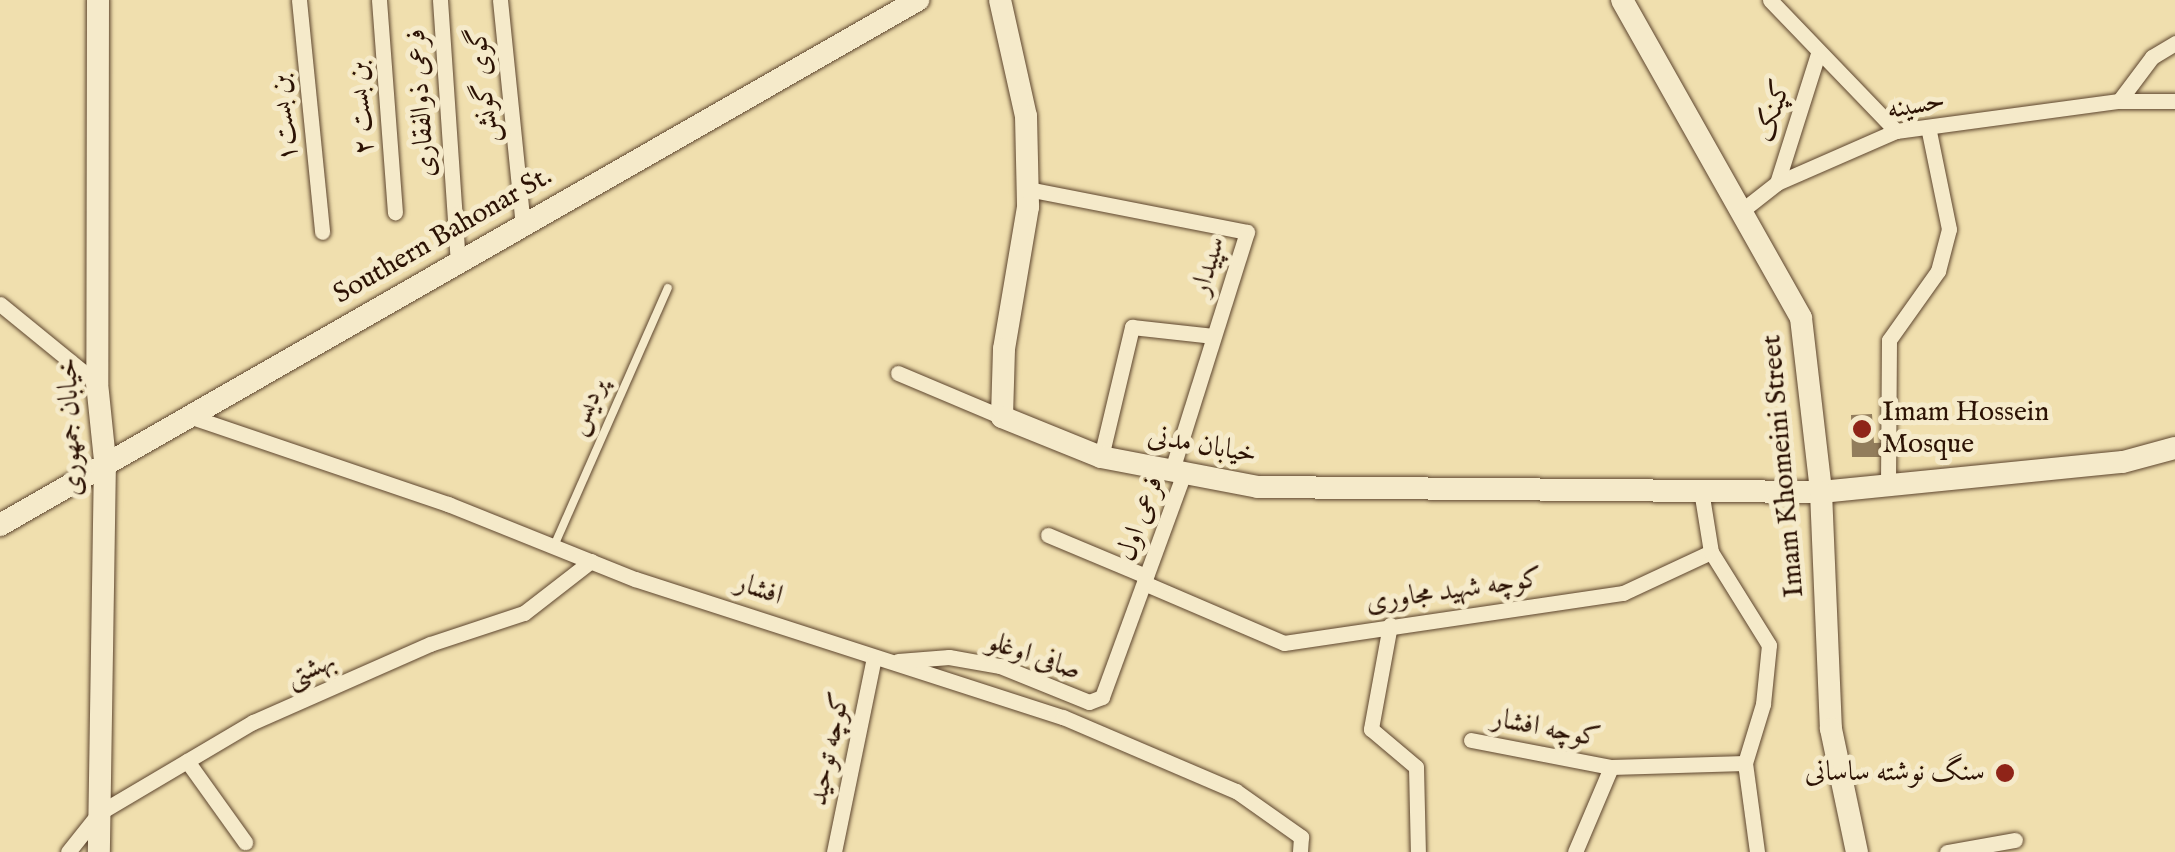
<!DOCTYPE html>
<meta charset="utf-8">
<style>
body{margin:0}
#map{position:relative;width:2175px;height:852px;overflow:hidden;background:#f0dfae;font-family:"IM FELL English",Amiri,serif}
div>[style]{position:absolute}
.building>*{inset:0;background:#927d5c}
.roads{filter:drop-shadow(0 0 2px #5d452e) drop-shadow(0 0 2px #5d452e)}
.lane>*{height:8px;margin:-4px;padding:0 4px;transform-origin:4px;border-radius:4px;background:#f5eaca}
.street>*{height:15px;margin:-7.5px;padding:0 7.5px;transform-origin:7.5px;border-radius:7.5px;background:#f5eaca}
.secondary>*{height:22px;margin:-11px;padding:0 11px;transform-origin:11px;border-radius:11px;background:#f5eaca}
.dots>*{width:28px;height:28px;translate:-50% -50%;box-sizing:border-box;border:5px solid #f5eaca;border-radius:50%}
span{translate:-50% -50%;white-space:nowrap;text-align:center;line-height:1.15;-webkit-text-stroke:10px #f5eaca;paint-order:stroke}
.street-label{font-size:28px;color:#2c1204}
.poi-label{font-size:28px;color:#2c1204}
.left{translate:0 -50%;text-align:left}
.right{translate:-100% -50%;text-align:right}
</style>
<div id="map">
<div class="building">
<div style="clip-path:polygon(1872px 414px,1874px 443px,1900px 442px,1901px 457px,1852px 457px,1851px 415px)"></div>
</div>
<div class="roads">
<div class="lane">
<div style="left:554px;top:546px;width:282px;rotate:-66.2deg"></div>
</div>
<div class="street">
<div style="left:299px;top:0;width:233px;rotate:84.3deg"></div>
<div style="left:379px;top:0;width:213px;rotate:85.7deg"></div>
<div style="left:440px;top:0;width:264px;rotate:86.1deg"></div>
<div style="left:500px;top:0;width:226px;rotate:84.2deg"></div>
<div style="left:1770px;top:0;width:182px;rotate:46.1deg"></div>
<div style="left:2119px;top:101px;width:55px;rotate:-53.1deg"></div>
<div style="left:2152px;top:57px;width:27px;rotate:-31deg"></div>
<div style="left:1777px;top:183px;width:135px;rotate:-72.4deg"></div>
<div style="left:1028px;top:189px;width:223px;rotate:11.1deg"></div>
<div style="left:1247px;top:232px;width:250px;rotate:107.5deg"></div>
<div style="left:1740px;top:212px;width:47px;rotate:-38.1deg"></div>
<div style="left:1777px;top:183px;width:130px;rotate:-23.6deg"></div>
<div style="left:1896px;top:131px;width:225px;rotate:-7.7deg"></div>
<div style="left:2119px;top:101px;width:56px"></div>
<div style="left:0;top:304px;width:125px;rotate:39.2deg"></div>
<div style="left:898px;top:373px;width:113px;rotate:22.9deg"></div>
<div style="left:189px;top:416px;width:274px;rotate:18.8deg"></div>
<div style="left:448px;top:504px;width:201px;rotate:21.9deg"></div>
<div style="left:635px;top:579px;width:450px;rotate:17.9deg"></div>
<div style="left:1063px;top:717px;width:188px;rotate:23.2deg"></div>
<div style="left:1236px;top:791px;width:80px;rotate:35.3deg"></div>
<div style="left:1301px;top:837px;width:15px;rotate:94deg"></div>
<div style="left:1101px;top:457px;width:134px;rotate:-76.6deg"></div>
<div style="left:1132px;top:327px;width:82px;rotate:6.3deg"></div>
<div style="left:1888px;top:483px;width:143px;rotate:-89.6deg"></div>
<div style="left:1889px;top:340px;width:85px;rotate:-54.6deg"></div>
<div style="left:1938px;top:271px;width:43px;rotate:-75.3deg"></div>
<div style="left:1949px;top:229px;width:104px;rotate:-101.6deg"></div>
<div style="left:1048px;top:535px;width:106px;rotate:22.7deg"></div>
<div style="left:1144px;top:583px;width:152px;rotate:23.2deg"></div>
<div style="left:1284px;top:643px;width:343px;rotate:-8.4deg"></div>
<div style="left:1623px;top:593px;width:97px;rotate:-25deg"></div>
<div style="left:1711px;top:552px;width:63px;rotate:-99.2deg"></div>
<div style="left:1390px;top:625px;width:106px;rotate:100.4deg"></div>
<div style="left:1371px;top:729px;width:59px;rotate:40.2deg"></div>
<div style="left:1416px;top:767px;width:85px;rotate:88.7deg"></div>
<div style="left:898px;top:661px;width:51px;rotate:-4.5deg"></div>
<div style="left:949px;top:657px;width:52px;rotate:10deg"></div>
<div style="left:1000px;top:666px;width:96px;rotate:22deg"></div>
<div style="left:1089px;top:702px;width:14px;rotate:-21deg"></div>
<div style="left:1102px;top:697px;width:239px;rotate:-69.9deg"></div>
<div style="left:1471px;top:740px;width:143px;rotate:10.9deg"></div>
<div style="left:187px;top:761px;width:100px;rotate:54.4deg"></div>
<div style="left:1745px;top:763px;width:90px;rotate:82.3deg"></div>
<div style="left:68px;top:852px;width:50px;rotate:-51.5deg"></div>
<div style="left:99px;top:813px;width:179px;rotate:-30.6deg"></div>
<div style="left:253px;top:722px;width:193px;rotate:-23.8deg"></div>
<div style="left:430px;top:644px;width:99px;rotate:-18.3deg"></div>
<div style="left:524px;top:613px;width:85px;rotate:-37.8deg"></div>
<div style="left:834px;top:852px;width:199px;rotate:-78.4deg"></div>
<div style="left:1575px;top:852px;width:92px;rotate:-67deg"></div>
<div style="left:1611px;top:767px;width:134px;rotate:-1.7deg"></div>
<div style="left:1745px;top:763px;width:62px;rotate:-73deg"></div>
<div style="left:1763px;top:704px;width:59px;rotate:-84.2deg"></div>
<div style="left:1769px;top:645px;width:110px;rotate:-121.9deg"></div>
<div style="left:1947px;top:852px;width:69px;rotate:-10deg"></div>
</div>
<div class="secondary">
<div style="left:98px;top:0;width:383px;rotate:90.1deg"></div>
<div style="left:97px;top:383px;width:77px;rotate:84.1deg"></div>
<div style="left:105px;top:460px;width:392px;rotate:90.9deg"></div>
<div style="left:1000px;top:0;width:119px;rotate:77.4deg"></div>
<div style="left:1026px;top:116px;width:91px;rotate:88.7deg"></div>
<div style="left:1028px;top:207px;width:144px;rotate:99.6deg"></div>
<div style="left:1004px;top:349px;width:68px;rotate:91.7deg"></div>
<div style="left:1002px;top:417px;width:107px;rotate:22deg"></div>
<div style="left:1101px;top:457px;width:160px;rotate:10.8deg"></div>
<div style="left:1258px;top:487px;width:563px;rotate:0.51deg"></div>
<div style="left:1821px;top:492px;width:303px;rotate:-5.7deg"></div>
<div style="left:2123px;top:462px;width:54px;rotate:-15.1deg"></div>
<div style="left:1622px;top:0;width:365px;rotate:60.6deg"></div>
<div style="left:1801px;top:318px;width:175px;rotate:83.4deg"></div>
<div style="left:1821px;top:492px;width:237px;rotate:87.6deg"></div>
<div style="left:1831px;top:729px;width:126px;rotate:78.1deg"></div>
<div style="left:0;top:525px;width:1058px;rotate:-29.77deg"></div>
</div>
</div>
<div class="dots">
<div style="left:1862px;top:429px;background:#8f2418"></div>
<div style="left:2005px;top:773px;background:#8f2418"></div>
</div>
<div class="street-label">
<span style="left:484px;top:85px;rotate:-96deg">گوی گونش</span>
<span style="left:422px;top:103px;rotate:-94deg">فرعی ذوالفقاری</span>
<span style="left:1916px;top:106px;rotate:-11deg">حسینه</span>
<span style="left:362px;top:108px;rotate:-94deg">بن بست ۲</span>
<span style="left:1774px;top:111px;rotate:-73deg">کپنک</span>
<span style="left:285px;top:118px;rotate:-96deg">بن بست۱</span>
<span style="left:443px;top:236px;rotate:-30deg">Southern Bahonar St.</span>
<span style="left:1209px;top:266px;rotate:-73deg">سپیدار</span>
<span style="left:588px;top:407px;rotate:-66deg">پردیس</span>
<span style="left:71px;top:427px;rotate:-92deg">خیابان جمهوری</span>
<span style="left:1202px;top:446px;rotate:10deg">خیابان مدنی</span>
<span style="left:1784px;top:466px;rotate:-95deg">Imam Khomeini Street</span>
<span style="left:1141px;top:519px;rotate:-70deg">فرعی اول</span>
<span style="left:759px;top:590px;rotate:19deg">افشار</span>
<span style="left:1454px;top:591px;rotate:-8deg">کوچه شهید مجاوری</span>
<span style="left:1034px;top:657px;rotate:19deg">صافی اوغلو</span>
<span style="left:311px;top:670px;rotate:-24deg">بهشتی</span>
<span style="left:1546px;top:729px;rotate:11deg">کوچه افشار</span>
<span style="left:830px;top:749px;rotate:-78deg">کوچه توحید</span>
</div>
<div class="poi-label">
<span class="left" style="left:1882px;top:429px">Imam Hossein<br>Mosque</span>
<span class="right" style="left:1985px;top:773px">سنگ نوشته ساسانی</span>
</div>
</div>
